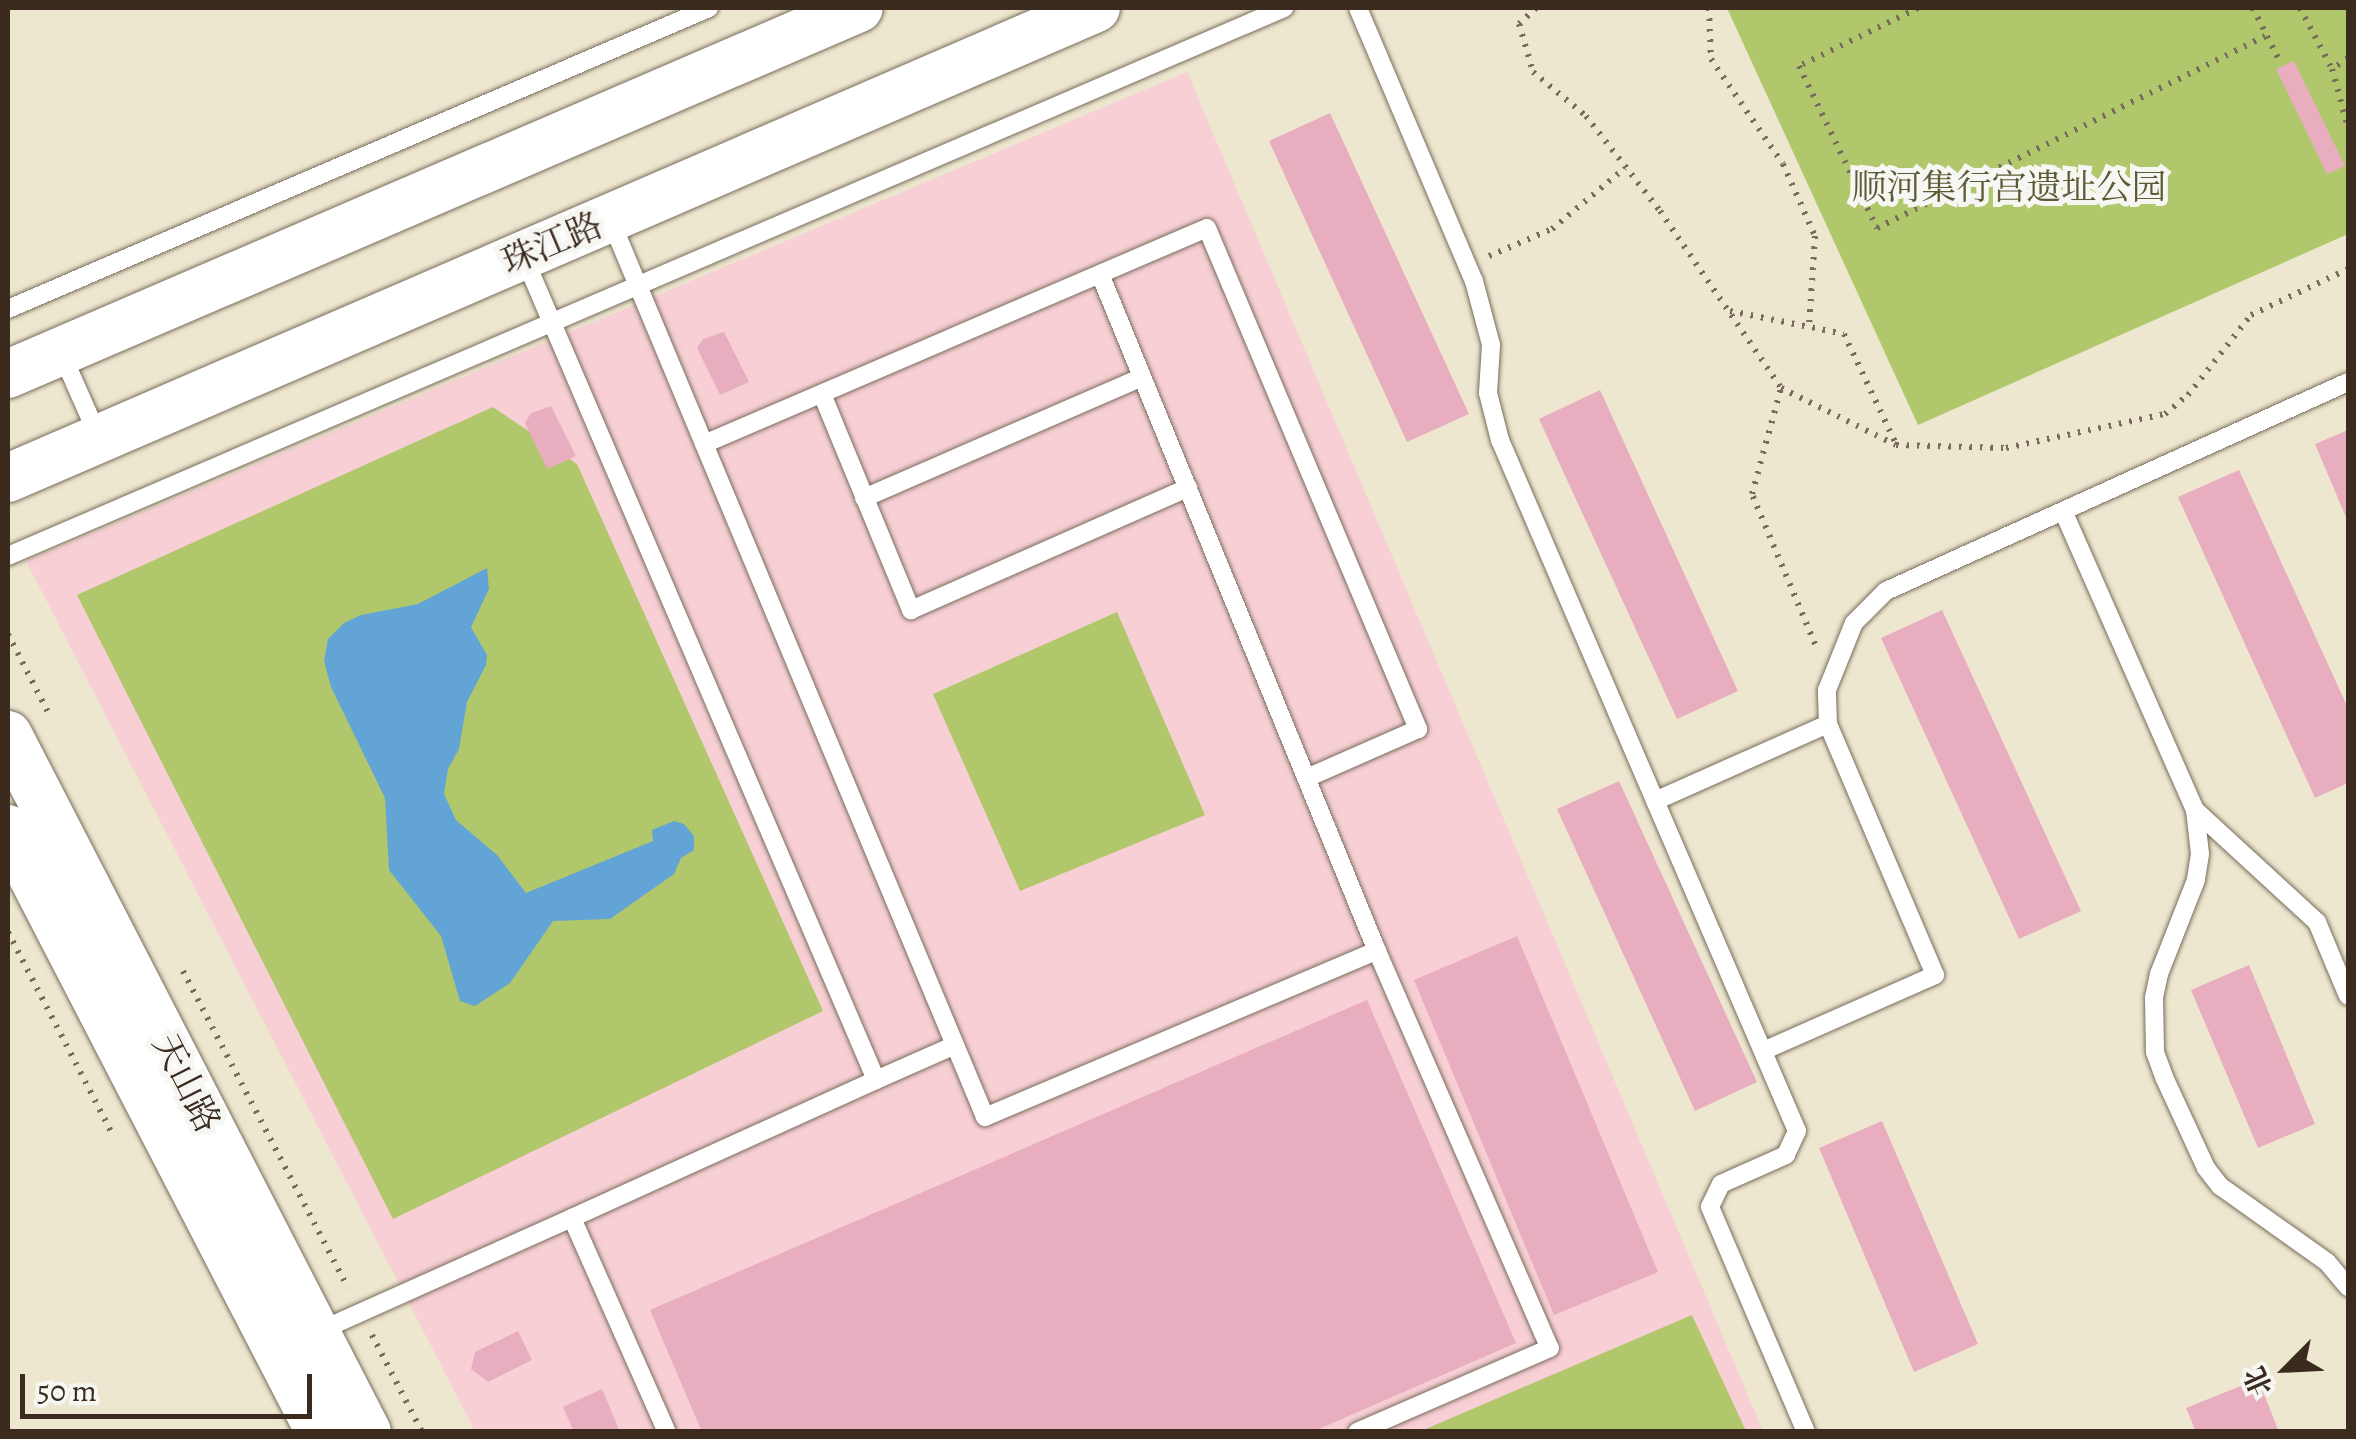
<!DOCTYPE html>
<meta charset="utf-8">
<style>
body{margin:0}
#map{position:relative;width:2356px;height:1439px;overflow:hidden;background:#ede7cf;font-family:Alegreya,"Noto Serif SC",serif}
div>[style]{position:absolute}
.built>*{inset:0;background:#f7cfd4}
.green>*{inset:0;background:#b1c76b}
.water>*{inset:0;background:#63a4d6}
.building>*{inset:0;background:#e8aebf}
.path>*{height:6px;margin-top:-3px;transform-origin:0;background:repeating-linear-gradient(90deg,#796c5c 0 2.5px,transparent 0 10.5px)}
.roads{filter:drop-shadow(0 0 2px #796c5c) drop-shadow(0 0 2px #796c5c)}
.service>*{height:18px;margin:-9px;padding:0 9px;transform-origin:9px;border-radius:9px;background:#fff}
.tertiary>*{height:48px;margin:-24px;padding:0 24px;transform-origin:24px;border-radius:24px;background:#fff}
span{translate:-50% -50%;white-space:nowrap;text-align:center;line-height:1.15;-webkit-text-stroke:10px #f6f6f2;paint-order:stroke}
.park-label{font-size:35px;color:#5e5935}
.street-label{font-size:35px;color:#3b2a1e}
.frame{position:absolute;inset:0;border:10px solid #3b2a1e;pointer-events:none}
.north{position:absolute;left:2236px;top:1319px;width:100px;height:100px;-webkit-text-stroke:8px #f6f6f2;paint-order:stroke;rotate:246deg;font-size:28px;font-weight:700;line-height:40px;text-align:center;color:#3b2a1e}
.north::after{content:'';display:block;margin:auto;width:35px;height:45px;background:#3b2a1e;clip-path:polygon(50% 0,100% 100%,50% 72%,0 100%)}
.scale{position:absolute;left:20px;top:1374px;width:292px;height:45px;box-sizing:border-box;border:5px solid #3b2a1e;border-top:0;padding-left:12px;font-size:30px;line-height:35px;white-space:nowrap;color:#3b2a1e;-webkit-text-stroke:8px #f6f6f2;paint-order:stroke}
</style>
<div id="map">
<div class="built">
<div style="clip-path:polygon(1187px 72px,1763px 1431px,475px 1431px,26px 561px)"></div>
</div>
<div class="green">
<div style="clip-path:polygon(1727px 8px,2348px 8px,2348px 234px,1918px 425px)"></div>
<div style="clip-path:polygon(493px 407px,577px 464px,823px 1011px,393px 1219px,77px 595px)"></div>
<div style="clip-path:polygon(1117px 612px,1205px 815px,1020px 891px,933px 694px)"></div>
<div style="clip-path:polygon(1692px 1315px,1746px 1431px,1421px 1431px)"></div>
</div>
<div class="water">
<div style="clip-path:polygon(487px 568px,489px 589px,471px 627px,487px 655px,486px 665px,467px 702px,459px 749px,448px 769px,444px 794px,456px 820px,497px 855px,526px 893px,653px 841px,652px 830px,674px 821px,684px 824px,694px 836px,694px 850px,681px 858px,674px 874px,610px 919px,553px 921px,510px 983px,475px 1006px,460px 1001px,441px 936px,389px 870px,385px 798px,331px 687px,324px 661px,328px 639px,344px 623px,361px 615px,418px 604px)"></div>
</div>
<div class="building">
<div style="clip-path:polygon(2294px 61px,2345px 166px,2327px 174px,2276px 69px)"></div>
<div style="clip-path:polygon(1330px 113px,1469px 414px,1407px 442px,1269px 141px)"></div>
<div style="clip-path:polygon(724px 332px,749px 382px,720px 395px,697px 348px,703px 339px)"></div>
<div style="clip-path:polygon(1600px 390px,1738px 691px,1677px 719px,1539px 419px)"></div>
<div style="clip-path:polygon(551px 406px,576px 456px,547px 469px,525px 423px,531px 413px)"></div>
<div style="clip-path:polygon(2348px 430px,2348px 522px,2315px 444px)"></div>
<div style="clip-path:polygon(2239px 470px,2348px 708px,2348px 783px,2315px 798px,2178px 497px)"></div>
<div style="clip-path:polygon(1942px 610px,2081px 911px,2019px 939px,1881px 638px)"></div>
<div style="clip-path:polygon(1619px 781px,1757px 1082px,1695px 1111px,1557px 809px)"></div>
<div style="clip-path:polygon(1517px 936px,1658px 1272px,1554px 1315px,1414px 980px)"></div>
<div style="clip-path:polygon(2249px 965px,2315px 1124px,2258px 1148px,2191px 990px)"></div>
<div style="clip-path:polygon(1367px 1000px,1516px 1343px,1312px 1432px,702px 1432px,650px 1310px)"></div>
<div style="clip-path:polygon(1882px 1121px,1978px 1344px,1914px 1372px,1819px 1148px)"></div>
<div style="clip-path:polygon(518px 1331px,532px 1360px,488px 1382px,471px 1369px,475px 1352px)"></div>
<div style="clip-path:polygon(2258px 1379px,2279px 1432px,2196px 1432px,2186px 1408px)"></div>
<div style="clip-path:polygon(602px 1389px,620px 1432px,574px 1432px,563px 1407px)"></div>
</div>
<div class="path">
<div style="left:1536px;top:8px;width:23px;rotate:137deg"></div>
<div style="left:1519px;top:24px;width:50px;rotate:73.7deg"></div>
<div style="left:1533px;top:72px;width:69px;rotate:39.7deg"></div>
<div style="left:1586px;top:116px;width:120px;rotate:52.1deg"></div>
<div style="left:1660px;top:211px;width:214px;rotate:55.6deg"></div>
<div style="left:1709px;top:8px;width:51px;rotate:87.8deg"></div>
<div style="left:1711px;top:59px;width:127px;rotate:55.6deg"></div>
<div style="left:1783px;top:164px;width:79px;rotate:66deg"></div>
<div style="left:1815px;top:236px;width:91px;rotate:93.8deg"></div>
<div style="left:1918px;top:8px;width:132px;rotate:154deg"></div>
<div style="left:1799px;top:66px;width:180px;rotate:64.3deg"></div>
<div style="left:1877px;top:228px;width:435px;rotate:-26.3deg"></div>
<div style="left:2253px;top:8px;width:60px;rotate:63.4deg"></div>
<div style="left:2300px;top:8px;width:69px;rotate:62.3deg"></div>
<div style="left:2348px;top:58px;width:19px;rotate:145deg"></div>
<div style="left:2332px;top:69px;width:60px;rotate:74.6deg"></div>
<div style="left:1489px;top:256px;width:69px;rotate:-23.2deg"></div>
<div style="left:1552px;top:229px;width:95px;rotate:-39.9deg"></div>
<div style="left:1730px;top:311px;width:116px;rotate:11.4deg"></div>
<div style="left:1844px;top:334px;width:122px;rotate:64.7deg"></div>
<div style="left:8px;top:634px;width:88px;rotate:62.9deg"></div>
<div style="left:1815px;top:644px;width:163px;rotate:-112.8deg"></div>
<div style="left:1752px;top:494px;width:110px;rotate:-74.7deg"></div>
<div style="left:1781px;top:388px;width:128px;rotate:26.4deg"></div>
<div style="left:1896px;top:445px;width:110px;rotate:1.6deg"></div>
<div style="left:2006px;top:448px;width:163px;rotate:-12.1deg"></div>
<div style="left:2165px;top:414px;width:30px;rotate:-40deg"></div>
<div style="left:2188px;top:395px;width:102px;rotate:-51.8deg"></div>
<div style="left:2251px;top:315px;width:107px;rotate:-25.4deg"></div>
<div style="left:8px;top:932px;width:229px;rotate:62.7deg"></div>
<div style="left:183px;top:971px;width:357px;rotate:62.5deg"></div>
<div style="left:372px;top:1335px;width:109px;rotate:62.7deg"></div>
</div>
<div class="roads">
<div class="service">
<div style="left:1358px;top:8px;width:297px;rotate:67deg"></div>
<div style="left:1474px;top:281px;width:66px;rotate:75.1deg"></div>
<div style="left:1491px;top:345px;width:48px;rotate:93.6deg"></div>
<div style="left:1488px;top:393px;width:49px;rotate:75.7deg"></div>
<div style="left:1500px;top:440px;width:752px;rotate:66.74deg"></div>
<div style="left:1797px;top:1131px;width:26px;rotate:115deg"></div>
<div style="left:1786px;top:1155px;width:71px;rotate:156deg"></div>
<div style="left:1721px;top:1184px;width:25px;rotate:116deg"></div>
<div style="left:1710px;top:1207px;width:245px;rotate:66.9deg"></div>
<div style="left:611px;top:221px;width:971px;rotate:67.34deg"></div>
<div style="left:985px;top:1117px;width:426px;rotate:-23deg"></div>
<div style="left:1377px;top:951px;width:433px;rotate:66.5deg"></div>
<div style="left:1550px;top:1348px;width:210px;rotate:156.5deg"></div>
<div style="left:523px;top:255px;width:897px;rotate:66.83deg"></div>
<div style="left:876px;top:1080px;width:334px;rotate:155.6deg"></div>
<div style="left:572px;top:1218px;width:234px;rotate:66.1deg"></div>
<div style="left:1100px;top:274px;width:731px;rotate:67.75deg"></div>
<div style="left:8px;top:309px;width:763px;rotate:-23.24deg"></div>
<div style="left:61px;top:352px;width:94px;rotate:66.2deg"></div>
<div style="left:822px;top:394px;width:234px;rotate:67.6deg"></div>
<div style="left:911px;top:610px;width:303px;rotate:-23.8deg"></div>
<div style="left:704px;top:444px;width:547px;rotate:-23.24deg"></div>
<div style="left:1207px;top:228px;width:544px;rotate:67.16deg"></div>
<div style="left:1418px;top:729px;width:121px;rotate:156.2deg"></div>
<div style="left:864px;top:498px;width:303px;rotate:-23.5deg"></div>
<div style="left:2064px;top:513px;width:325px;rotate:66.2deg"></div>
<div style="left:2195px;top:810px;width:44px;rotate:83.5deg"></div>
<div style="left:2200px;top:854px;width:26px;rotate:99deg"></div>
<div style="left:2196px;top:880px;width:101px;rotate:111.5deg"></div>
<div style="left:2159px;top:974px;width:25px;rotate:102deg"></div>
<div style="left:2154px;top:998px;width:54px;rotate:88.9deg"></div>
<div style="left:2155px;top:1052px;width:27px;rotate:70deg"></div>
<div style="left:2164px;top:1077px;width:100px;rotate:65.2deg"></div>
<div style="left:2206px;top:1168px;width:23px;rotate:52deg"></div>
<div style="left:2220px;top:1186px;width:131px;rotate:35.4deg"></div>
<div style="left:2327px;top:1262px;width:33px;rotate:50deg"></div>
<div style="left:8px;top:556px;width:1389px;rotate:-23.24deg"></div>
<div style="left:1655px;top:801px;width:189px;rotate:-24deg"></div>
<div style="left:2195px;top:810px;width:166px;rotate:42.6deg"></div>
<div style="left:2317px;top:922px;width:80px;rotate:67.3deg"></div>
<div style="left:1763px;top:1051px;width:188px;rotate:-23.8deg"></div>
<div style="left:1935px;top:975px;width:273px;rotate:-113.1deg"></div>
<div style="left:1828px;top:724px;width:34px;rotate:-92deg"></div>
<div style="left:1827px;top:690px;width:72px;rotate:-68.1deg"></div>
<div style="left:1854px;top:623px;width:45px;rotate:-45deg"></div>
<div style="left:1886px;top:591px;width:507px;rotate:-24.34deg"></div>
<div style="left:876px;top:1080px;width:86px;rotate:-23.9deg"></div>
<div style="left:317px;top:1332px;width:279px;rotate:-24.1deg"></div>
</div>
<div class="tertiary">
<div style="left:8px;top:374px;width:926px;rotate:-23.27deg"></div>
<div style="left:8px;top:478px;width:1185px;rotate:-23.36deg"></div>
<div style="left:8px;top:735px;width:784px;rotate:62.75deg"></div>
<div style="left:8px;top:829px;width:679px;rotate:62.64deg"></div>
</div>
</div>
<div class="park-label">
<span style="left:2009px;top:187px">顺河集行宫遗址公园</span>
</div>
<div class="street-label">
<span style="left:552px;top:243px;rotate:-23deg">珠江路</span>
<span style="left:187px;top:1083px;rotate:63deg">天山路</span>
</div>
<div class="frame"></div>
<div class="north">北</div>
<div class="scale">50 m</div>
</div>
